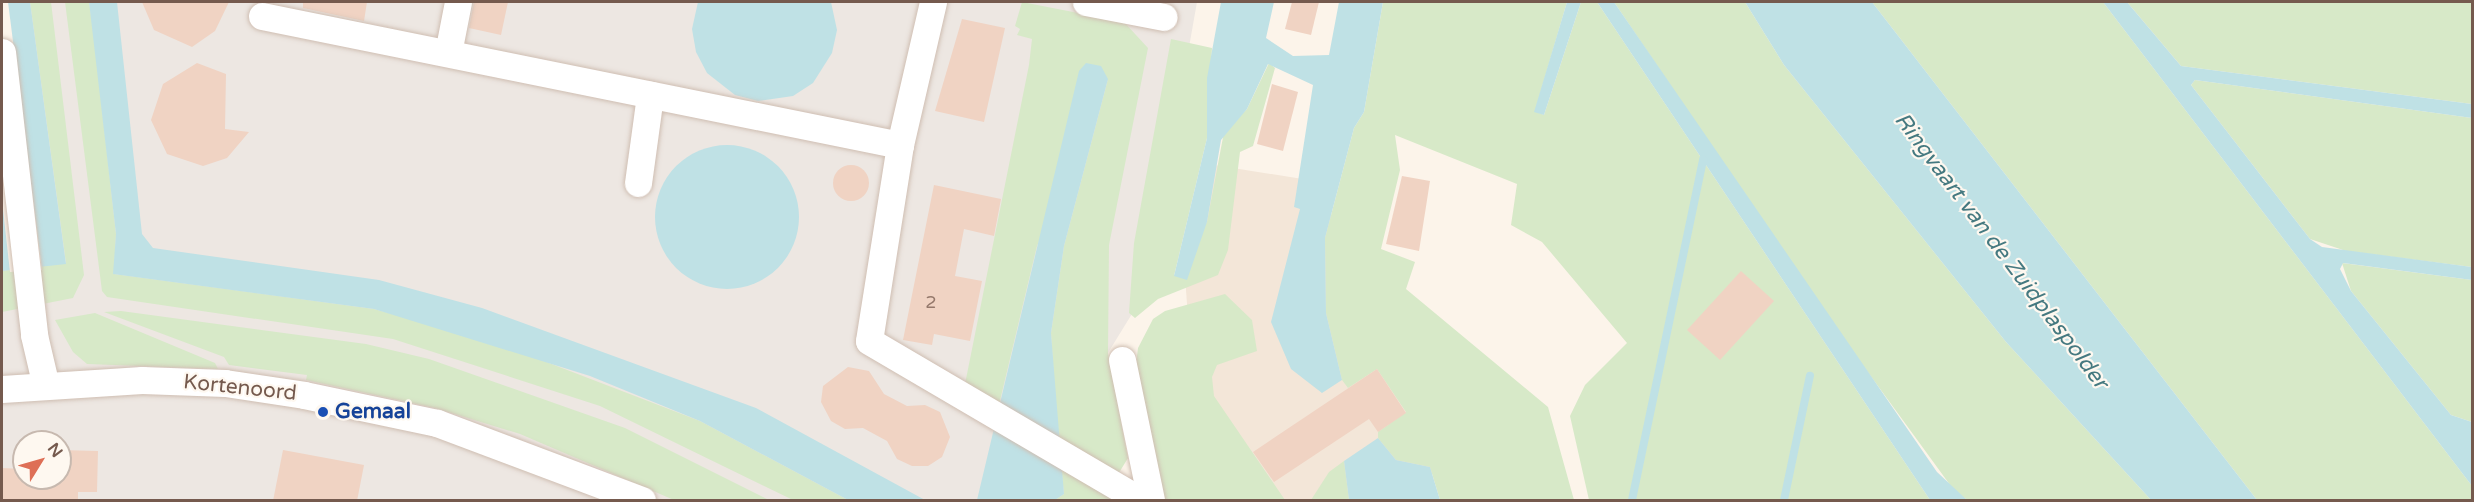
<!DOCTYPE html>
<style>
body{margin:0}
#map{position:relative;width:2474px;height:502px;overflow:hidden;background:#fcf4ea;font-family:"Varela Round",sans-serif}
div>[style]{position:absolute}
.residential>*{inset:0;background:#f3e6d8}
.industrial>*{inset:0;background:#ede7e2}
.green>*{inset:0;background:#d7e9c8}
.water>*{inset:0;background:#bfe1e5}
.round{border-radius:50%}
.pier>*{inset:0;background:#fcf4ea}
.stream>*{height:8px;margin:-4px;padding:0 4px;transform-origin:4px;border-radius:4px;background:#bfe1e5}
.building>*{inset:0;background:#f0d3c3}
.roads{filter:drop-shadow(0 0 2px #cfbeb2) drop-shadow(0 0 2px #cfbeb2)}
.minor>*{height:27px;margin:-13.5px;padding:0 13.5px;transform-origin:13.5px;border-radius:13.5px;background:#fff}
.dots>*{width:16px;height:16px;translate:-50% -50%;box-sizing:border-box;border:3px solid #fef8f0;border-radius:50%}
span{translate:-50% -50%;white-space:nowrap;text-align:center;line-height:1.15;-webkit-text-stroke:4.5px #fef8f0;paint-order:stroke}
.number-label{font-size:18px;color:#94786b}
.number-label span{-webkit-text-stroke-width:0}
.street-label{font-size:21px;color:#755a4e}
.transit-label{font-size:21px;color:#164399;font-weight:700}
.left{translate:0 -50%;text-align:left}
.water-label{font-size:22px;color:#457980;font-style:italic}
.frame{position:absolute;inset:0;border:3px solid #755a4e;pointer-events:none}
.north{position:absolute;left:12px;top:430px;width:60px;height:60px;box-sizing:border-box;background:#fef8f0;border:2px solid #c7b9af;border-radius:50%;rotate:53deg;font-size:16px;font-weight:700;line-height:24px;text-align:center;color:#755a4e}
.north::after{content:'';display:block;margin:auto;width:21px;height:27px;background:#de6f56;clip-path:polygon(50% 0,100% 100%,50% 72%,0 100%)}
</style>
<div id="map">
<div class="residential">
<div style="clip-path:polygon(1208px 164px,1315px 181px,1443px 468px,1374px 500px,1261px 500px,1193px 388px,1184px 262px)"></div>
</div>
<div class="industrial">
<div style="clip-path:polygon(evenodd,2px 2px,1197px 2px,1146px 291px,1095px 374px,1119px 500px,2px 500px,2px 2px,24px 442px,60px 442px,60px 478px,24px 478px,24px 442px)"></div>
</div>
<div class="green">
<div style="clip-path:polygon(30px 2px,51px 2px,84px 275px,73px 298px,2px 312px,2px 271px,66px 263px)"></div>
<div style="clip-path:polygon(65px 2px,89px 2px,93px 28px,116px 234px,114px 274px,374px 309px,494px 342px,700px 421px,848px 500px,793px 500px,600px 406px,393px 339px,107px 297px,102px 291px)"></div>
<div style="clip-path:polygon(1022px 2px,1124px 22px,1148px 48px,1109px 245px,1108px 353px,1128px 458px,1117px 476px,1058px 442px,1051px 333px,1064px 246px,1108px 79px,1037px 246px,998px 409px,964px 389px,1029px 65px,1032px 39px,1017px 35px,1020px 29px,1015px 26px)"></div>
<div style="clip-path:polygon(1383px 2px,1567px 2px,1535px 111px,1544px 115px,1581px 2px,1597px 2px,1930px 500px,1589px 500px,1570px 416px,1585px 385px,1627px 343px,1542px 242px,1511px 225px,1517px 184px,1395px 135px,1400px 170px,1381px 249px,1415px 262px,1406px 289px,1548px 407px,1574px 500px,1440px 500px,1430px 467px,1396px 460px,1378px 438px,1378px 432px,1406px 412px,1377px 369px,1348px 388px,1342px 380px,1326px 313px,1325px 238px,1354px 128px,1364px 112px)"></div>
<div style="clip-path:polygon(1614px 2px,1745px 2px,1784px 65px,2006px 342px,2151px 500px,1967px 500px,1953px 489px,1824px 312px)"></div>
<div style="clip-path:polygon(1872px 2px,2103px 2px,2472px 486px,2472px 500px,2257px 500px)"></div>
<div style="clip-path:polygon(2127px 2px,2472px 2px,2472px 104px,2181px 66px)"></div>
<div style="clip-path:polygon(1171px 39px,1212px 48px,1207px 138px,1174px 276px,1207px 222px,1224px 132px,1247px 109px,1269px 63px,1275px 68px,1253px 146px,1240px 152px,1228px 250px,1218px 275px,1158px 299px,1135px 318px,1129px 313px,1134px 243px)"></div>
<div style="clip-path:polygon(2195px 80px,2472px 118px,2472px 267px,2346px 251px,2310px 239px,2191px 85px)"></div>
<div style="clip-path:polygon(2342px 263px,2472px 280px,2472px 422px,2451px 415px,2351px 291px)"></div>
<div style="clip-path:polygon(1225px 294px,1252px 320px,1257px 351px,1217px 365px,1212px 377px,1214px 396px,1285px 500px,1162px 500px,1135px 372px,1138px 348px,1153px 319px,1165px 311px)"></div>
<div style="clip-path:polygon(121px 311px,366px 344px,429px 359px,625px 428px,769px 500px,674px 500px,520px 434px,435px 408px,306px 380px,307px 375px,229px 365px,224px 357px,104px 312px)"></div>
<div style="clip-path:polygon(95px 313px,215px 363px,218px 369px,87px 364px,73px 352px,55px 320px)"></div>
<div style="clip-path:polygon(1344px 461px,1349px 500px,1311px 500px,1329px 472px)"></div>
<div style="clip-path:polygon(1061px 465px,1120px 500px,1055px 500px,1064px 494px)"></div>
</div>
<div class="water">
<div style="clip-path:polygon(2px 2px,30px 2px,66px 264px,2px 271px)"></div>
<div style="clip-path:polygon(89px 2px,117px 2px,142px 234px,153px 248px,379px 280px,482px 308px,756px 408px,925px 500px,848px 500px,700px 421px,590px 376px,374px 309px,113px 274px,116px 234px)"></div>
<div style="clip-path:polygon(698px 2px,831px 2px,837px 30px,832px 53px,813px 83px,793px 96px,758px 101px,735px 95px,707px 73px,696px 52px,692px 29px)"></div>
<div style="clip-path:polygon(1221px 2px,1274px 2px,1266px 38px,1293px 56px,1329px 55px,1339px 2px,1383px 2px,1364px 112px,1354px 128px,1325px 238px,1326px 313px,1342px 380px,1322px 393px,1291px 369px,1271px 322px,1300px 209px,1294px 207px,1313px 85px,1268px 64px,1247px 109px,1221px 140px,1207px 222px,1187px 280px,1174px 276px,1207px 138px,1207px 78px)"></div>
<div style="clip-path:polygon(1567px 2px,1581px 2px,1544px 115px,1534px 112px)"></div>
<div style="clip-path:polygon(1597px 2px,1614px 2px,1937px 472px,1967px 500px,1930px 500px)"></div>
<div style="clip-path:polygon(1745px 2px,1872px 2px,2257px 500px,2151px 500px,2006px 342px,1784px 65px)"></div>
<div style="clip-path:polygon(2103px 2px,2127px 2px,2181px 66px,2472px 104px,2472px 118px,2195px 80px,2191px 85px,2310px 239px,2322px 247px,2472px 267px,2472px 280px,2343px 263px,2340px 269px,2351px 291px,2451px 415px,2472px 422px,2472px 486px)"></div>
<div style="clip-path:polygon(1086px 63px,1101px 66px,1108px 79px,1064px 246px,1051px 333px,1064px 494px,1055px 500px,977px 500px,1079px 71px)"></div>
<div class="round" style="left:655px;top:145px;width:144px;height:144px"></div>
<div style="clip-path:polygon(1378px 438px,1396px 460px,1430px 467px,1440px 500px,1349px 500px,1344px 461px)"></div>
</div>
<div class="pier">
<div style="clip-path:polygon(2px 2px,8px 2px,42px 270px,10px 272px,2px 200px)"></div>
</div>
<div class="stream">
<div style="left:1632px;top:500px;width:348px;rotate:-78.2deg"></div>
<div style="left:1784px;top:500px;width:127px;rotate:-78.2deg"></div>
</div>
<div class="building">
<div style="clip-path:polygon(142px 2px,229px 2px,215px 31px,192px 47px,154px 30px)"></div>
<div style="clip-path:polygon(303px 2px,367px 2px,364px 21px,303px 8px)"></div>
<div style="clip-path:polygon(474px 2px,508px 2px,501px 35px,469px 28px)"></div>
<div style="clip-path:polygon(1292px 2px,1319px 2px,1311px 35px,1285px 29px)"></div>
<div style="clip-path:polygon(962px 19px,1005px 28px,984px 122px,935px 111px)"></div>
<div style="clip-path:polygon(197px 63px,226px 74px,225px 129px,249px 132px,227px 158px,203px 166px,167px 154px,151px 120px,163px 84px)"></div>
<div style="clip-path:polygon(1272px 84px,1298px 92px,1283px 151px,1257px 144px)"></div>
<div class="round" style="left:833px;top:165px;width:36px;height:36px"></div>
<div style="clip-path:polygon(1402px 176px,1430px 181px,1419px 251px,1386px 244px)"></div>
<div style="clip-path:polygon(934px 185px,1001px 199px,994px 236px,964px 229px,955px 276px,982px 281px,970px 341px,934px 334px,932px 345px,903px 340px)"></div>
<div style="clip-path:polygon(1741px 271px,1774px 301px,1720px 360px,1687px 330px)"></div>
<div style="clip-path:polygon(848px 367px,869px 371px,884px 394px,907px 406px,925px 405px,940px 412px,950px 437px,942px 457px,928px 466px,912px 466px,897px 459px,887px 441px,863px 428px,845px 429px,831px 421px,821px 402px,823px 386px)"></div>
<div style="clip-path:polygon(1377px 369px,1406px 413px,1378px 432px,1369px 419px,1274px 482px,1253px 452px)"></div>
<div style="clip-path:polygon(60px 450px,98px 451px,97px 492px,78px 492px,78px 501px,2px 501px,2px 468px,24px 469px,24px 478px,60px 478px)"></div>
<div style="clip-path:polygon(283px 450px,364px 465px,357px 501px,273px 501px)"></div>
</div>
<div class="roads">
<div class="minor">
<div style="left:933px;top:2px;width:147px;rotate:103deg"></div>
<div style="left:900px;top:145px;width:198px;rotate:99deg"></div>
<div style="left:869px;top:341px;width:314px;rotate:30.4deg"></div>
<div style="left:1086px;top:2px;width:79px;rotate:10.9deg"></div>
<div style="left:262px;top:16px;width:651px;rotate:11.43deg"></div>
<div style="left:2px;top:52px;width:285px;rotate:83.5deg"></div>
<div style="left:34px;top:335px;width:48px;rotate:76.8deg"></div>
<div style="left:448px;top:53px;width:52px;rotate:-78.9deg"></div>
<div style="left:638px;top:183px;width:89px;rotate:-82.2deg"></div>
<div style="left:1122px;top:360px;width:143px;rotate:78.3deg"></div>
<div style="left:2px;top:389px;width:140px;rotate:-3.7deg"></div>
<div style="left:142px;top:380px;width:83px;rotate:2.1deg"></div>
<div style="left:225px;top:383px;width:80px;rotate:8.6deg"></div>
<div style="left:304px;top:395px;width:136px;rotate:11.9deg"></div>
<div style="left:437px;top:423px;width:219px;rotate:20.6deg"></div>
</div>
</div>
<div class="dots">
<div style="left:323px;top:412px;background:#1a4fb4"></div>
</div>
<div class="number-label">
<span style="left:931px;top:302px">2</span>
</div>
<div class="street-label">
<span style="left:240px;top:388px;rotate:6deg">Kortenoord</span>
</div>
<div class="transit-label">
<span class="left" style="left:335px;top:412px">Gemaal</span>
</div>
<div class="water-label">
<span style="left:2001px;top:251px;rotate:53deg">Ringvaart van de Zuidplaspolder</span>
</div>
<div class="frame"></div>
<div class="north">N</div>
</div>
